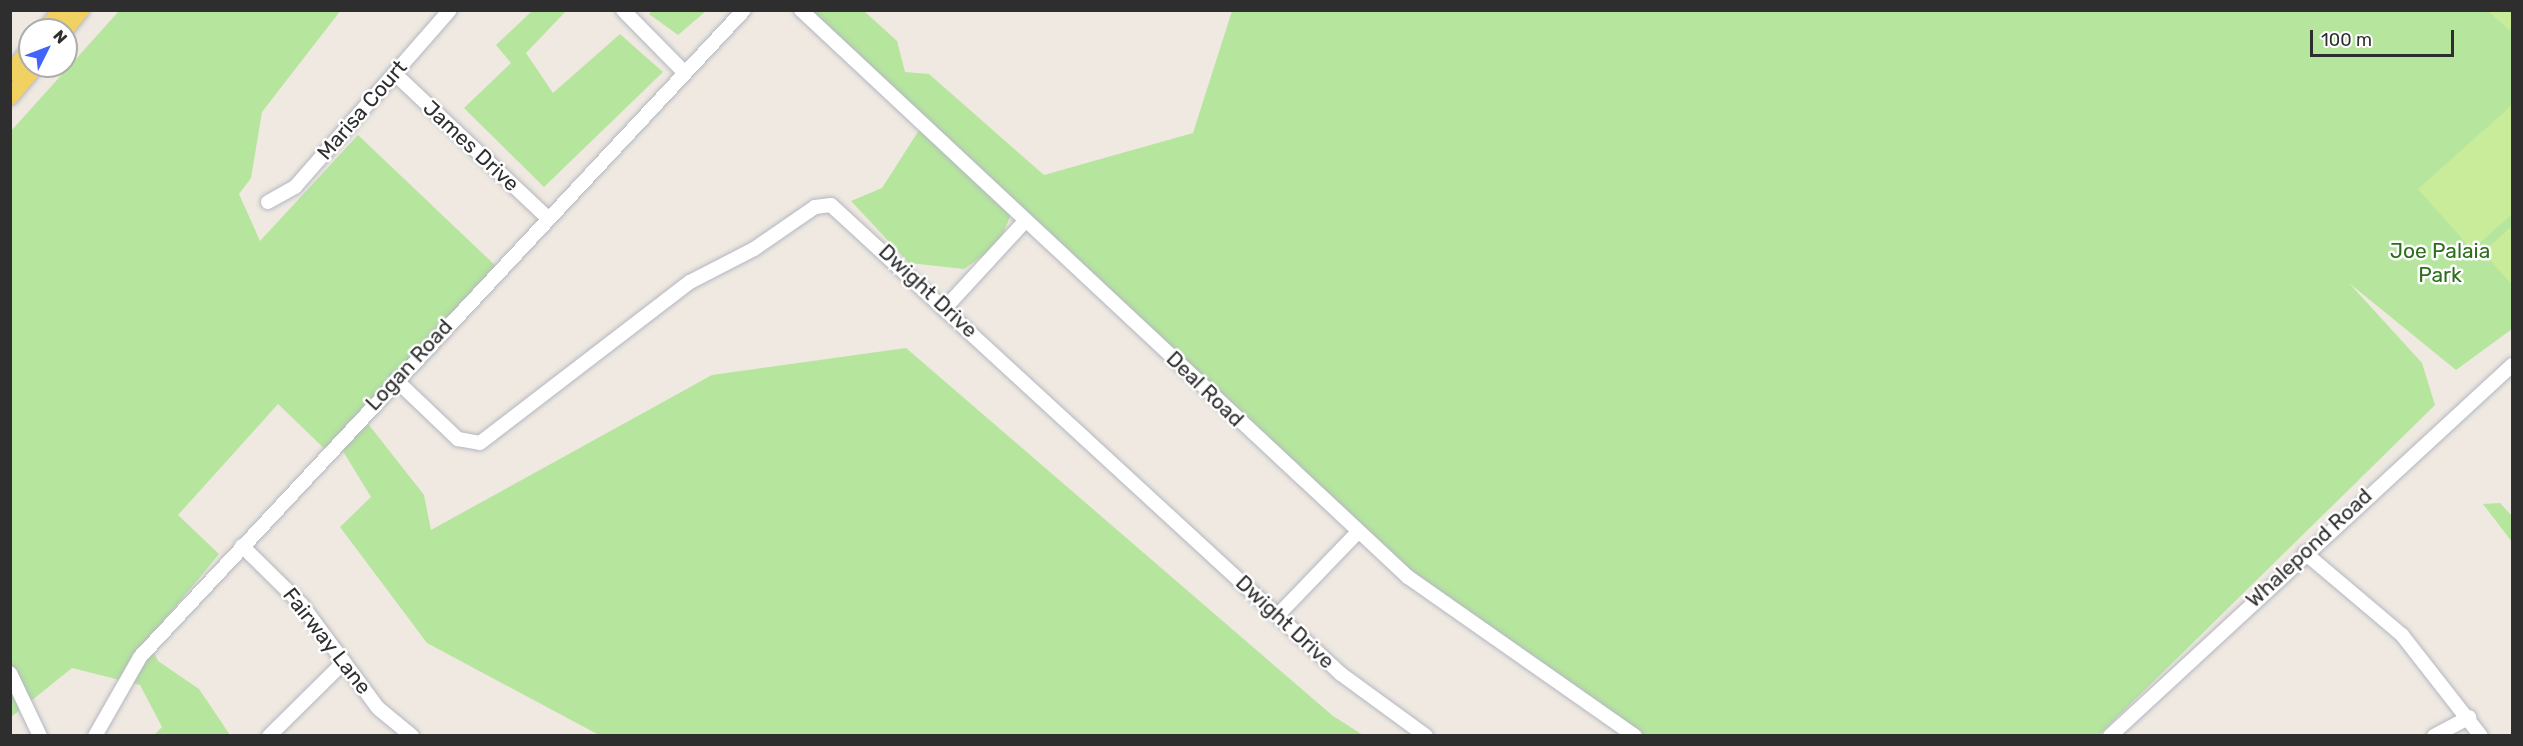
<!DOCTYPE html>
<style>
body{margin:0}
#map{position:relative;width:2523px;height:746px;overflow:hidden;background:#efe9e1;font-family:Rubik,sans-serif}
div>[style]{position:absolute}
.green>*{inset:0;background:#b6e59e}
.pitch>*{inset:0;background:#c9ec9a}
.roads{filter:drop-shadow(0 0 2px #b4b7c1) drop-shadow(0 0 2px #b4b7c1)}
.minor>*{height:14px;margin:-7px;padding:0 7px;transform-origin:7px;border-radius:7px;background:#fff}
.major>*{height:16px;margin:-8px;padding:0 8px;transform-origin:8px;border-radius:8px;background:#f2d163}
span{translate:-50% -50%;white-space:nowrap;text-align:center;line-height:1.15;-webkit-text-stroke:5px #fff;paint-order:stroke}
.street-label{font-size:21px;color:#2e2e2e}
.park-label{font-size:21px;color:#2c6e1b}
.frame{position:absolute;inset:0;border:12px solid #2e2e2e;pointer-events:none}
.north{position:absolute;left:18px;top:18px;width:60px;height:60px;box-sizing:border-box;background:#fff;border:2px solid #ababab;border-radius:50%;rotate:48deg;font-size:16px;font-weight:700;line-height:24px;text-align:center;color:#2e2e2e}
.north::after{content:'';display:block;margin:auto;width:21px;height:27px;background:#4264fb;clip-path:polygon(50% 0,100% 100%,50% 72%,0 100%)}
.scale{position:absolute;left:2310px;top:30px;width:144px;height:27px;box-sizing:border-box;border:3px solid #2e2e2e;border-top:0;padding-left:8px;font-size:18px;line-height:21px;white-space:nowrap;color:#2e2e2e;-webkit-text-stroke:4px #fff;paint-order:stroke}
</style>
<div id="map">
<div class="green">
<div style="clip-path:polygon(341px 10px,262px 112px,251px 178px,239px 194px,260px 241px,358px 135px,500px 270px,362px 416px,424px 495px,431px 530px,712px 375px,906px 348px,1333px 716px,1363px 735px,599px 735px,427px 643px,340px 527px,371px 497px,338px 443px,328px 452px,278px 404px,178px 515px,219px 554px,148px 640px,158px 661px,199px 689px,230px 735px,154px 735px,162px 727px,140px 685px,72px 668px,11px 717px,11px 131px,119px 11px)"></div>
<div style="clip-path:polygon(653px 10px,706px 10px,706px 11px,678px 35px,649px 14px)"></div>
<div style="clip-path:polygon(532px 11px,566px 11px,526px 53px,553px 93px,620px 34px,663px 72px,544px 187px,464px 108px,511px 63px,496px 45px)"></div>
<div style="clip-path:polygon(794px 11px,864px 11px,897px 41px,905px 72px,929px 74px,1044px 175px,1193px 133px,1232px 11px,2512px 11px,2512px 329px,2456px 370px,2349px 283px,2422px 363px,2435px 405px,2099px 735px,1634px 735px,1435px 600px,1013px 210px,998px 245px,964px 269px,909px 263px,851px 201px,882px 188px,921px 127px)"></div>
<div style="clip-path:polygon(2500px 503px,2512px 516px,2512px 542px,2483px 504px)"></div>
</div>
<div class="pitch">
<div style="clip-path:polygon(2488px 11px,2512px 11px,2512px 27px,2509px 30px)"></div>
<div style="clip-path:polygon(2512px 105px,2512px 214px,2472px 250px,2418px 189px)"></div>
<div style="clip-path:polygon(2512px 226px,2512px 285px,2483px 252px)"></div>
</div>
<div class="roads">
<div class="minor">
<div style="left:623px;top:10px;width:88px;rotate:45.5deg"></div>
<div style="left:801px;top:10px;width:831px;rotate:43.05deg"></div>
<div style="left:1408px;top:577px;width:277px;rotate:35deg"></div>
<div style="left:395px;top:74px;width:210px;rotate:43.3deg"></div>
<div style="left:268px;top:202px;width:31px;rotate:-29deg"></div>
<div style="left:295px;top:187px;width:235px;rotate:-48.8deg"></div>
<div style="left:946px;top:307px;width:118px;rotate:-47.4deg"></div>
<div style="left:396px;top:380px;width:86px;rotate:43.6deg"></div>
<div style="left:458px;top:439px;width:22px;rotate:10deg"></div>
<div style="left:480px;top:443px;width:265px;rotate:-37.5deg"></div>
<div style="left:690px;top:282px;width:72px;rotate:-27.3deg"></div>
<div style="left:754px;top:249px;width:74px;rotate:-34.5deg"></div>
<div style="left:815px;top:207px;width:16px;rotate:-7deg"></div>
<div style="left:831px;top:205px;width:693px;rotate:42.6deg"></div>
<div style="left:1341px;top:674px;width:105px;rotate:36.1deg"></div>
<div style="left:242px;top:546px;width:83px;rotate:44.5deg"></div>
<div style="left:301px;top:604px;width:129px;rotate:53.5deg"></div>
<div style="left:378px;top:708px;width:44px;rotate:39.5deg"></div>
<div style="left:2305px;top:553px;width:127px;rotate:40.2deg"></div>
<div style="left:2402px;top:635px;width:128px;rotate:52deg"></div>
<div style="left:1278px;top:615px;width:115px;rotate:-46.1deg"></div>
<div style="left:10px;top:673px;width:70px;rotate:64.5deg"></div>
<div style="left:95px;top:736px;width:91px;rotate:-60.3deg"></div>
<div style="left:140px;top:657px;width:885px;rotate:-46.97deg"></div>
<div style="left:269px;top:736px;width:105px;rotate:-44.6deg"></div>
<div style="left:2110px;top:736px;width:547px;rotate:-42.7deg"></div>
<div style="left:2434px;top:736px;width:40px;rotate:-28deg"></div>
</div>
<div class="major">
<div style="left:45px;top:30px;width:26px;rotate:-51deg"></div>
<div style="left:65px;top:30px;width:26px;rotate:-51deg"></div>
<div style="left:10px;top:73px;width:31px;rotate:-50deg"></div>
<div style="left:10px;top:97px;width:40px;rotate:-50deg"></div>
</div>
</div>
<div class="street-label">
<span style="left:362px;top:110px;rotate:-49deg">Marisa Court</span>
<span style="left:471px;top:146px;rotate:43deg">James Drive</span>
<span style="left:928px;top:291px;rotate:43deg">Dwight Drive</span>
<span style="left:409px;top:365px;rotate:-47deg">Logan Road</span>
<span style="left:1205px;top:389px;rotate:44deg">Deal Road</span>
<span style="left:2309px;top:548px;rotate:-43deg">Whalepond Road</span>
<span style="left:1285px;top:622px;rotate:43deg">Dwight Drive</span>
<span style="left:327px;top:641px;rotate:52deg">Fairway Lane</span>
</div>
<div class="park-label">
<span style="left:2440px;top:263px">Joe Palaia<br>Park</span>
</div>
<div class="frame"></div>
<div class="north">N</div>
<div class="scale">100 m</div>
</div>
